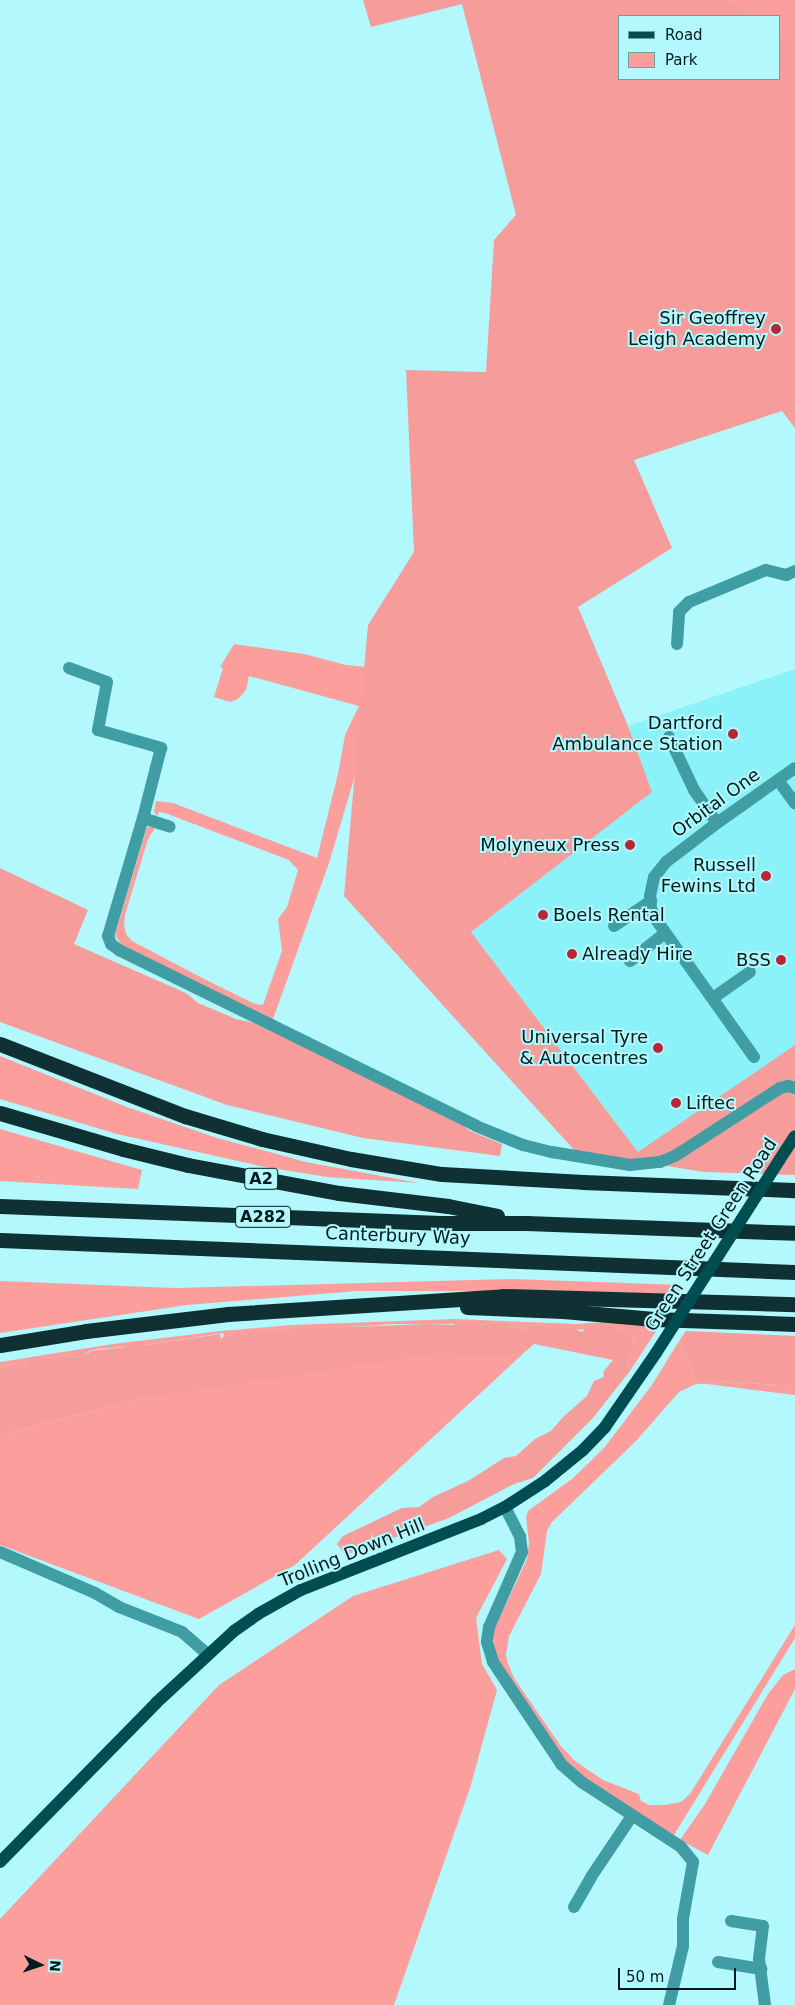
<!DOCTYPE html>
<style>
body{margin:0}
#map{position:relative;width:795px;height:2005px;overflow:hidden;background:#b2f8fd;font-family:"DejaVu Sans",sans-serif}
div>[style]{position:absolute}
.built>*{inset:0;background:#8bf2f9}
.green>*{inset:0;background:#fc9e9c}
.forest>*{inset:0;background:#f69d9b}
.minor>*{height:12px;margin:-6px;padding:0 6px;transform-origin:6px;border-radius:6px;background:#409da4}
.major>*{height:12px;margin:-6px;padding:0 6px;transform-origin:6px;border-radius:6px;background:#004e52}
.highway>*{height:15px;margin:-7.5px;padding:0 7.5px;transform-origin:7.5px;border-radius:7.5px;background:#0f3133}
.major-bridge>*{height:12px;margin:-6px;padding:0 6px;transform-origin:6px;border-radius:6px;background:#004e52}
.dots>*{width:14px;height:14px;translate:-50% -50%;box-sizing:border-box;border:2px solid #b2f8fd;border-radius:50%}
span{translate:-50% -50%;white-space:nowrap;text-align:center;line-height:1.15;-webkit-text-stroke:4px #b2f8fd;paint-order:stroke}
.shield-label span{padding:1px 4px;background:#b2f8fd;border:1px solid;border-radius:4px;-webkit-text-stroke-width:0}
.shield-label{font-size:16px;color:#001b1d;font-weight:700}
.poi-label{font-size:18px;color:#001b1d}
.right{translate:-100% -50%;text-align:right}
.left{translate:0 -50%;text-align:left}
.street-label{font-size:18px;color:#001b1d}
.legend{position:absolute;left:618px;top:15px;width:162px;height:65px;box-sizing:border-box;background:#b2f8fd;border:1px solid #6ba0a3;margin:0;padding:6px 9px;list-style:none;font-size:15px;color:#001b1d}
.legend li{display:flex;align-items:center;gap:10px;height:25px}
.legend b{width:25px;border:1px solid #6ba0a3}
.north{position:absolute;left:15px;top:1940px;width:50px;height:50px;-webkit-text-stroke:4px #b2f8fd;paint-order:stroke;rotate:94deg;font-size:14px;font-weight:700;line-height:20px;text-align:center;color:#001b1d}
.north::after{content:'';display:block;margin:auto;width:18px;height:22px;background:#001b1d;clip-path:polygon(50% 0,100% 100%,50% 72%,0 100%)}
.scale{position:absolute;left:618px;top:1968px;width:118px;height:22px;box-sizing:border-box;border:2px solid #001b1d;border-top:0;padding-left:6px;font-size:15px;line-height:18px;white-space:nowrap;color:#001b1d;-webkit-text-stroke:4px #b2f8fd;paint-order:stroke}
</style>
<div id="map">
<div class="built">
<div style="clip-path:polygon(795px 669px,795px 1047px,642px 1157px,471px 932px,652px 792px,628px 726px)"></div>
</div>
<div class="green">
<div style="clip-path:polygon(689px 0,795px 0,795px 108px,779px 79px,779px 16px,694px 16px)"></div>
<div style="clip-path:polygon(234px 644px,304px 654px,346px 665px,378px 668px,376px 705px,329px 863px,272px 1022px,128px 949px,120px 943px,115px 935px,147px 827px,156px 826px,148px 839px,125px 915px,124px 924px,126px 934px,132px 941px,208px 981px,255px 1004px,263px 1005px,282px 951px,278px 919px,287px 907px,298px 870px,289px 860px,165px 813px,159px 812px,157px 816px,154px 812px,156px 801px,173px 803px,317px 858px,338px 774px,345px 735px,359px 706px,249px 676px,246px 690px,238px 699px,230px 702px,214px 697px,223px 668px,220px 667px)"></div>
<div style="clip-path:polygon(0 1056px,127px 1107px,214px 1137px,306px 1162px,419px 1183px,327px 1177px,260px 1166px,117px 1134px,0 1099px)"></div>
<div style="clip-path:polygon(0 1129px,142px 1170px,138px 1189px,0 1181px)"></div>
<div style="clip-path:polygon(513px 1279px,683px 1285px,678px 1294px,527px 1291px,357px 1291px,187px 1305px,0 1333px,0 1281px,176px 1288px)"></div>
<div style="clip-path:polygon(454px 1319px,576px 1324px,605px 1322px,660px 1325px,630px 1371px,626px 1359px,634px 1342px,629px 1333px,618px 1330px,527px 1329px,512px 1326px,509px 1322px,489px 1323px,479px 1326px,458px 1327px,453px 1324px,392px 1324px,224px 1336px,223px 1333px,146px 1345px,99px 1349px,89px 1351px,84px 1356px,40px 1358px,26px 1367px,14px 1364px,0 1368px,0 1362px,113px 1344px,221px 1331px,292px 1325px)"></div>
<div style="clip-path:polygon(679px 1341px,697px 1380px,795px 1386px,795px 1395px,707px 1384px,696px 1384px,679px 1392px,636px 1441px,552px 1522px,547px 1531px,541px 1574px,509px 1636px,506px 1654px,507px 1661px,514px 1678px,560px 1745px,575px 1761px,603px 1780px,639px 1794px,641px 1801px,649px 1805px,664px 1805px,681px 1802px,690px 1794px,795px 1625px,795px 1638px,674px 1835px,629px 1808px,566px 1764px,499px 1663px,494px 1643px,493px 1632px,527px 1559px,529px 1543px,526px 1517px,528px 1511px,572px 1479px,604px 1448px,652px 1385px)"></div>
<div style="clip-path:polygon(526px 1351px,295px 1565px,199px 1619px,0 1545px,0 1435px,133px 1400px,261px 1379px,447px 1352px,490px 1356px)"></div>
<div style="clip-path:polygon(499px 1550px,507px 1559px,476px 1618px,482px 1664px,497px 1690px,470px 1788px,394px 2005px,0 2005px,0 1919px,219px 1685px,353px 1596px)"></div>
<div style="clip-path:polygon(795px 1669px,795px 1689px,708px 1855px,680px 1840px,705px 1804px,768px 1694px,783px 1675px)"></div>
</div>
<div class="forest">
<div style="clip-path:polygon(363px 0,726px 0,747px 16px,619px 16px,619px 79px,779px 79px,779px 37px,795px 40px,795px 428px,782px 411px,634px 460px,672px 548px,578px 607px,628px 726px,652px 792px,471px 932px,638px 1152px,795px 1045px,795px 1175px,704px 1172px,575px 1151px,344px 896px,368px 625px,414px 552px,406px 370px,486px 372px,494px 240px,516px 215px,462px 4px,371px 27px)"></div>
<div style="clip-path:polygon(0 868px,88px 910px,74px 944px,186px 993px,198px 1003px,236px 1019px,254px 1023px,456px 1120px,470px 1131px,502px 1144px,500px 1156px,363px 1138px,227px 1105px,0 1022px)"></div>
<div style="clip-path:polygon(509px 1322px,512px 1326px,527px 1329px,541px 1327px,576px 1329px,581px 1332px,584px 1331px,586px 1326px,612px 1325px,618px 1330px,629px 1333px,633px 1340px,633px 1347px,626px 1359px,630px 1371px,592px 1419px,533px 1478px,514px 1484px,449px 1518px,345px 1555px,337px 1544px,343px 1536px,402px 1508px,419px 1507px,433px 1497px,468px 1481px,504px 1458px,516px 1456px,535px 1439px,551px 1431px,563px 1417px,587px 1396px,594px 1381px,604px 1377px,603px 1372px,613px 1360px,534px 1344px,526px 1351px,504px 1357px,441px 1353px,133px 1400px,0 1435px,0 1368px,14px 1364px,26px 1367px,35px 1358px,84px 1356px,91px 1351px,126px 1347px,129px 1344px,146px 1345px,220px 1334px,221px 1339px,224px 1336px,302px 1329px,427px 1324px,479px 1326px,489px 1323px)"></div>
<div style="clip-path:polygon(686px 1331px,795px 1336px,795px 1386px,697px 1380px,679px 1341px)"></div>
</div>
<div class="minor">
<div style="left:677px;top:644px;width:32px;rotate:-86deg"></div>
<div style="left:679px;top:612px;width:14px;rotate:-45deg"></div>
<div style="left:689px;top:602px;width:83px;rotate:-22.6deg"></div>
<div style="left:766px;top:570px;width:21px;rotate:14deg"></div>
<div style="left:786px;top:575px;width:10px;rotate:-24deg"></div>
<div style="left:69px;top:668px;width:40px;rotate:20.2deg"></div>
<div style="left:107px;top:682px;width:49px;rotate:100.6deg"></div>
<div style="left:98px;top:730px;width:66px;rotate:15.9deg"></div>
<div style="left:161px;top:748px;width:72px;rotate:104.4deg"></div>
<div style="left:143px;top:818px;width:123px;rotate:106.5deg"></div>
<div style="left:108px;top:936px;width:9px;rotate:69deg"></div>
<div style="left:111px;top:944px;width:10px;rotate:37deg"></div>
<div style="left:119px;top:950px;width:398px;rotate:26.2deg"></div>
<div style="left:476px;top:1126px;width:51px;rotate:22deg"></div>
<div style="left:523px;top:1145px;width:30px;rotate:14deg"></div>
<div style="left:552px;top:1152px;width:79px;rotate:9.5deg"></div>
<div style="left:630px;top:1165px;width:30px;rotate:-6deg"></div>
<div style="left:660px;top:1162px;width:16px;rotate:-22deg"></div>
<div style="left:675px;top:1156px;width:125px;rotate:-32.9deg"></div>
<div style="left:780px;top:1088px;width:8px;rotate:-14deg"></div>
<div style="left:788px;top:1086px;width:7px;rotate:16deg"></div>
<div style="left:669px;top:737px;width:59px;rotate:64.7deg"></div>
<div style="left:694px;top:790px;width:40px;rotate:55.1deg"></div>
<div style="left:778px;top:780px;width:29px;rotate:54deg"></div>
<div style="left:143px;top:818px;width:28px;rotate:18deg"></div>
<div style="left:614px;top:926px;width:45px;rotate:-34deg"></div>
<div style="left:630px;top:961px;width:45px;rotate:-38.7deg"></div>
<div style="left:713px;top:998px;width:45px;rotate:-35.1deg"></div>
<div style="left:754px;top:1057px;width:167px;rotate:-125.5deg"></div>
<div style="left:657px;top:921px;width:13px;rotate:-117deg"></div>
<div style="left:651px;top:909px;width:13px;rotate:-94deg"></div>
<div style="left:650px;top:896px;width:19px;rotate:-78deg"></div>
<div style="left:654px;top:877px;width:19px;rotate:-51deg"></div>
<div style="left:666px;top:862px;width:64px;rotate:-37.4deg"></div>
<div style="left:717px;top:823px;width:95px;rotate:-35.2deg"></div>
<div style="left:505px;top:1507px;width:33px;rotate:63deg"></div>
<div style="left:520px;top:1536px;width:16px;rotate:83deg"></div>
<div style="left:522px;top:1552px;width:82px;rotate:113.7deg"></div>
<div style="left:489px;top:1627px;width:15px;rotate:98deg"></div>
<div style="left:487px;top:1642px;width:21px;rotate:73deg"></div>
<div style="left:493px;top:1662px;width:124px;rotate:56.2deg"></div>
<div style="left:562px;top:1765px;width:28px;rotate:41deg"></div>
<div style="left:583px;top:1783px;width:117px;rotate:33.1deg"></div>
<div style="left:681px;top:1847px;width:19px;rotate:51deg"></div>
<div style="left:693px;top:1862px;width:58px;rotate:100deg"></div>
<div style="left:683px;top:1919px;width:27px;rotate:90deg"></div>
<div style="left:683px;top:1946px;width:61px;rotate:103.3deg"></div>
<div style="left:0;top:1552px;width:103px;rotate:23.3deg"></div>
<div style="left:95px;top:1593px;width:28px;rotate:30deg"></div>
<div style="left:119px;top:1607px;width:68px;rotate:21.6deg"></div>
<div style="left:182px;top:1632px;width:33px;rotate:41deg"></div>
<div style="left:574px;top:1907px;width:34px;rotate:-60deg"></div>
<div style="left:591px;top:1877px;width:73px;rotate:-56.1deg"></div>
<div style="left:731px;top:1921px;width:32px;rotate:9deg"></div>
<div style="left:763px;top:1926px;width:33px;rotate:97deg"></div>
<div style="left:759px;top:1959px;width:46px;rotate:82.6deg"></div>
<div style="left:718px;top:1962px;width:44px;rotate:9.2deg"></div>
</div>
<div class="major">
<div style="left:780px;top:1159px;width:27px;rotate:-57deg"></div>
<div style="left:0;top:1862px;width:223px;rotate:-45.5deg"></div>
<div style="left:156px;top:1703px;width:106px;rotate:-42.7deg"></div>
<div style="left:234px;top:1631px;width:29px;rotate:-35deg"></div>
<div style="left:258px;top:1614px;width:49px;rotate:-29.2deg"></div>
<div style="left:301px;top:1590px;width:193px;rotate:-21.5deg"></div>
<div style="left:481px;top:1519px;width:27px;rotate:-27deg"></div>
<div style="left:505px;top:1507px;width:48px;rotate:-33deg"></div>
<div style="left:545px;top:1481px;width:49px;rotate:-39.2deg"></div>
<div style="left:583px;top:1450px;width:32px;rotate:-46deg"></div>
<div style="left:605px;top:1427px;width:90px;rotate:-55.4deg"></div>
</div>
<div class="highway">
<div style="left:0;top:1044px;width:199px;rotate:21.3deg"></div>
<div style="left:185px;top:1116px;width:80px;rotate:16.6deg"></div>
<div style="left:262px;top:1139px;width:91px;rotate:12.7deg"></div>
<div style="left:351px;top:1159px;width:92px;rotate:9.4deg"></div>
<div style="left:442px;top:1174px;width:141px;rotate:3.2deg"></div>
<div style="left:583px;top:1182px;width:212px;rotate:2.2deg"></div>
<div style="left:0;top:1113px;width:128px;rotate:16.3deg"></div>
<div style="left:123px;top:1149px;width:67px;rotate:13.8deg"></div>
<div style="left:188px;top:1165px;width:154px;rotate:10.5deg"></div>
<div style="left:339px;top:1193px;width:110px;rotate:6.8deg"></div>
<div style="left:448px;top:1206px;width:50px;rotate:11.5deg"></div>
<div style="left:0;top:1206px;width:441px;rotate:2.2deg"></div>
<div style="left:441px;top:1223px;width:85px"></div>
<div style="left:526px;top:1223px;width:269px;rotate:2.1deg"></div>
<div style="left:0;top:1240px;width:796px;rotate:2.31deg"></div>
<div style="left:467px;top:1307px;width:96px;rotate:2.4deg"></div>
<div style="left:563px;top:1311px;width:91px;rotate:5deg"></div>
<div style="left:654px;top:1319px;width:141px;rotate:2deg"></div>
<div style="left:0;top:1345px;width:87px;rotate:-9.2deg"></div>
<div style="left:86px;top:1331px;width:143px;rotate:-6.8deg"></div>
<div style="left:228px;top:1314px;width:276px;rotate:-3.7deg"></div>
<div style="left:503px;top:1296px;width:292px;rotate:1.6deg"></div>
</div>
<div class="major-bridge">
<div style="left:656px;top:1353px;width:230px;rotate:-57.4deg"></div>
</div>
<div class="dots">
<div style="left:776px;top:329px;background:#b82636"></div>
<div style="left:733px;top:734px;background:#b82636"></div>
<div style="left:630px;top:845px;background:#b82636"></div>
<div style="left:766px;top:876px;background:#b82636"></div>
<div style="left:543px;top:915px;background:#b82636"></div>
<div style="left:572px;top:954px;background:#b82636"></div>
<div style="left:781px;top:960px;background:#b82636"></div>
<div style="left:658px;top:1048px;background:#b82636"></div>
<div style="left:676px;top:1103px;background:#b82636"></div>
</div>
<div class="shield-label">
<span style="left:261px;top:1179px">A2</span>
<span style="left:263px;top:1217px">A282</span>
</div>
<div class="poi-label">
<span class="right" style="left:766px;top:329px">Sir Geoffrey<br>Leigh Academy</span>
<span class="right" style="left:723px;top:734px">Dartford<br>Ambulance Station</span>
<span class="right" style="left:620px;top:845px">Molyneux Press</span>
<span class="right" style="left:756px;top:876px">Russell<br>Fewins Ltd</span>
<span class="left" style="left:553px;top:915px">Boels Rental</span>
<span class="left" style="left:582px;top:954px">Already Hire</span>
<span class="right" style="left:771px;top:960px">BSS</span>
<span class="right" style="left:648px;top:1048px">Universal Tyre<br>&amp; Autocentres</span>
<span class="left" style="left:686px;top:1103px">Liftec</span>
</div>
<div class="street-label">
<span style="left:716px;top:803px;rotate:-36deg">Orbital One</span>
<span style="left:711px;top:1235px;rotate:-57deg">Green Street Green Road</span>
<span style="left:398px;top:1236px;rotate:2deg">Canterbury Way</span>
<span style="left:352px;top:1553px;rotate:-22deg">Trolling Down Hill</span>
</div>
<ul class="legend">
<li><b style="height:6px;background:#004e52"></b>Road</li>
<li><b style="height:14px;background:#fc9e9c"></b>Park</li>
</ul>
<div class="north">N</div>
<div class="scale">50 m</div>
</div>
